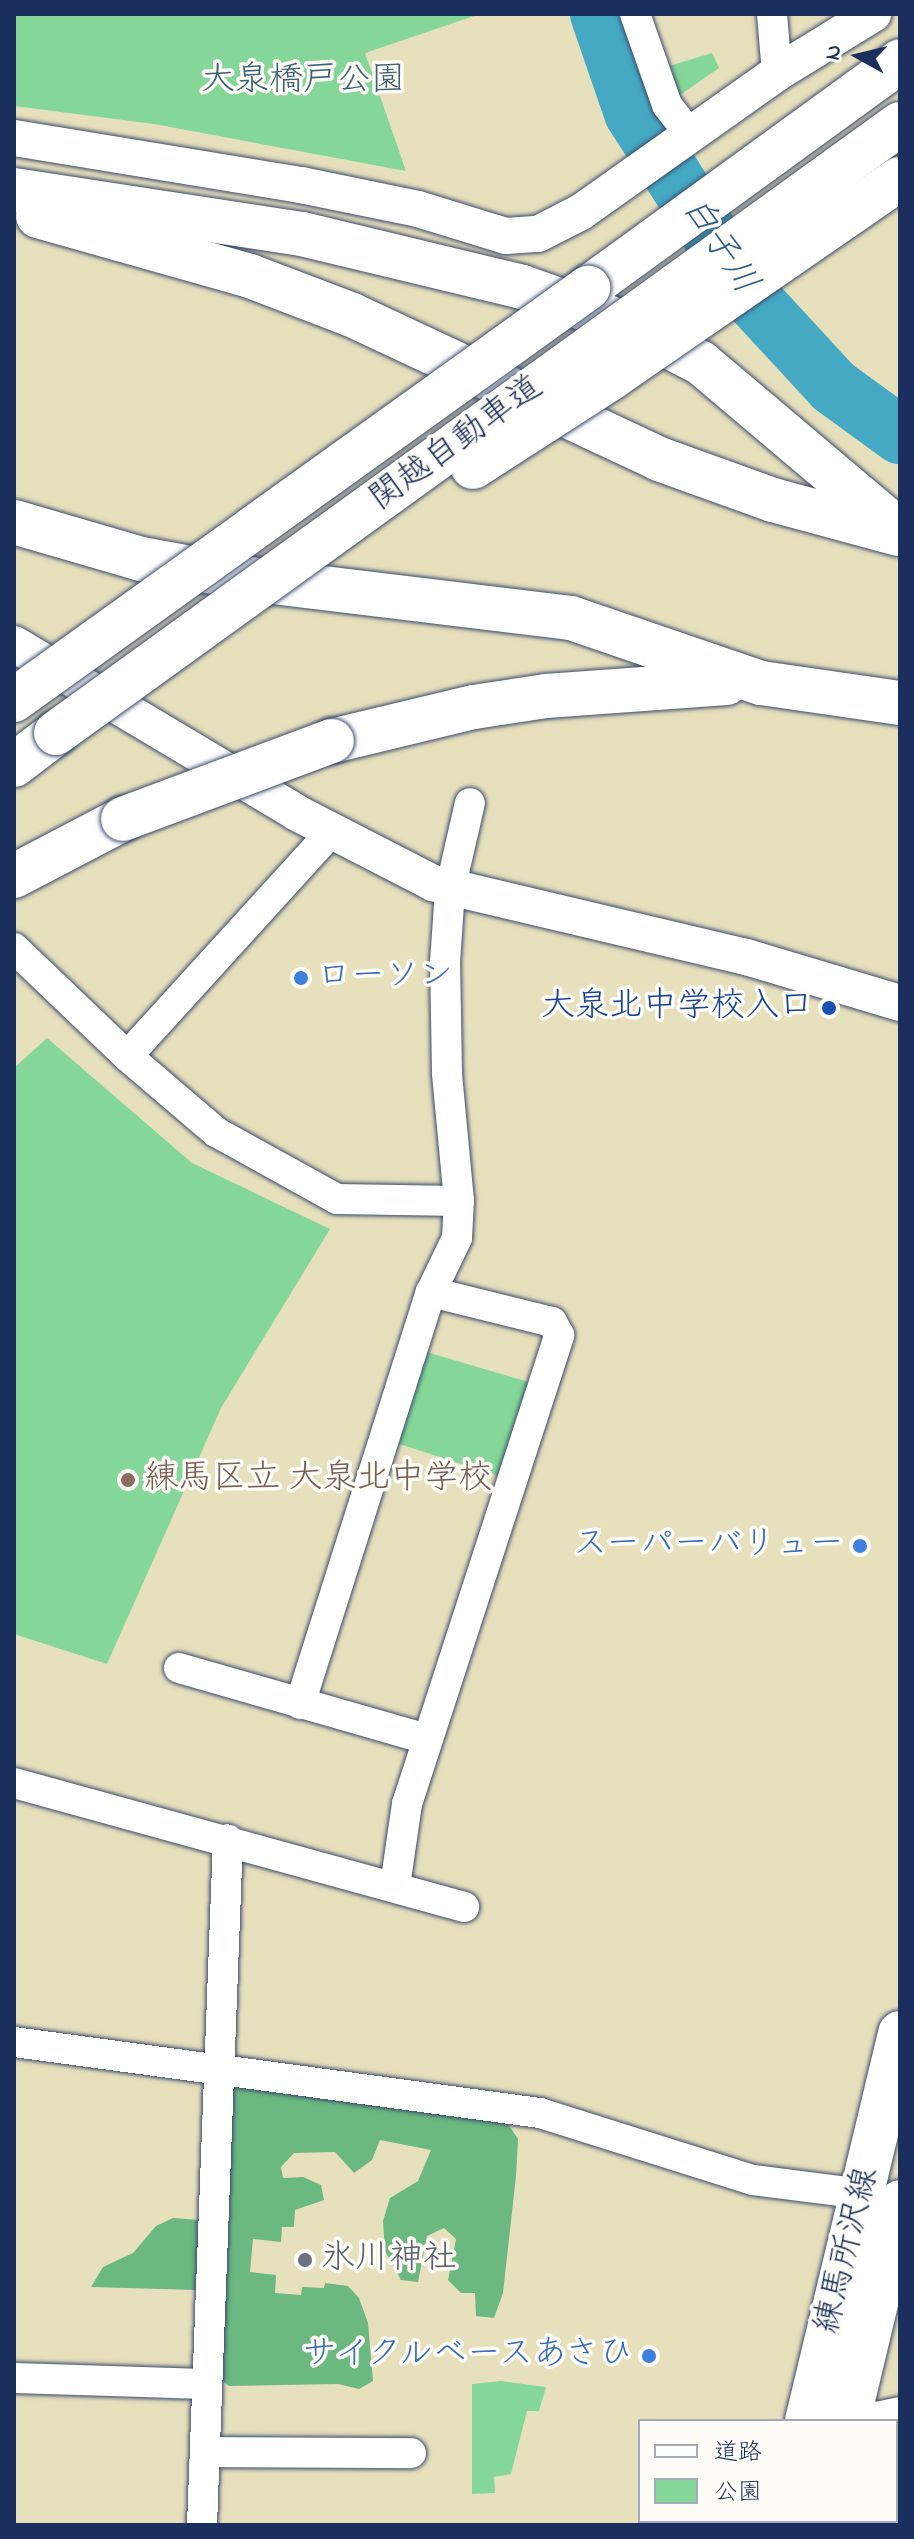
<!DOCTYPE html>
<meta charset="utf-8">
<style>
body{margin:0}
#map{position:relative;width:914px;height:2539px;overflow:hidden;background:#e7e0bd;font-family:"Indie Flower","Klee One",sans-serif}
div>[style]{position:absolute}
.green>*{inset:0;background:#84d799}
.forest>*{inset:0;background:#6bb881}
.river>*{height:58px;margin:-29px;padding:0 29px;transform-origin:29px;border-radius:29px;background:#45a9c4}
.roads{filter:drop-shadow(0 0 2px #3a4a6c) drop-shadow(0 0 2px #3a4a6c)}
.minor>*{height:30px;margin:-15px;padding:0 15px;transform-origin:15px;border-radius:15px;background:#fff}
.tertiary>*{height:36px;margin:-18px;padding:0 18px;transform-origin:18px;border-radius:18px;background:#fff}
.primary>*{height:44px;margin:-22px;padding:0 22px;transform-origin:22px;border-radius:22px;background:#fff}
.motorway>*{height:44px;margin:-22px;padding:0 22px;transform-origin:22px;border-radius:22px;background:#fff}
.bridges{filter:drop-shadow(0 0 2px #3a4a6c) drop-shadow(0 0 2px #3a4a6c)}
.motorway-bridge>*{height:44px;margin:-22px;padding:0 22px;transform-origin:22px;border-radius:22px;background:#fff}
.dots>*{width:22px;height:22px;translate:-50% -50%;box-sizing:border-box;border:4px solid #fdfcf7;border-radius:50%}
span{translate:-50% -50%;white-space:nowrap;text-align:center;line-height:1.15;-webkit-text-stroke:7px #fdfcf7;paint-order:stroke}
.park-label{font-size:34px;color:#3a6170}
.street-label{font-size:34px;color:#1b2f5e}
.shop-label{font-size:34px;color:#366cbe}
.left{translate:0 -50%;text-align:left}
.right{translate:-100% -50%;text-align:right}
.transit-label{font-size:34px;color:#164399}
.education-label{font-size:34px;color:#785e54}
.worship-label{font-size:34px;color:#5b616d}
.water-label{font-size:36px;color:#2c6087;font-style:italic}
.frame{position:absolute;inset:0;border:16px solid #1b2f5e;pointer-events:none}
.legend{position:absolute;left:638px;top:2419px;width:260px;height:104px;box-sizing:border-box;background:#fdfcf7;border:2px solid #a3aaba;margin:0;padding:10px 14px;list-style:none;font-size:24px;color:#1b2f5e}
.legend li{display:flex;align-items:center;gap:16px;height:40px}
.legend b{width:40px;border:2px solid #a3aaba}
.north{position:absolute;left:818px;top:16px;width:80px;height:80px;-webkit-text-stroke:6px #fdfcf7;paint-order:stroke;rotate:278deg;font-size:22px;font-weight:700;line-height:32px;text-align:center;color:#1b2f5e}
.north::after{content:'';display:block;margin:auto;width:28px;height:36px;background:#1b2f5e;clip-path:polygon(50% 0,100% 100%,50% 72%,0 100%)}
</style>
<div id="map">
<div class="green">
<div style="clip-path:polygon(14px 14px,480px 14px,365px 53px,406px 171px,154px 124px,14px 106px)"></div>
<div style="clip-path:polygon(712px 53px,719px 68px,677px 97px,669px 66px)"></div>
<div style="clip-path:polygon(47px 1038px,192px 1163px,330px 1229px,221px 1408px,107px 1664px,14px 1634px,14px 1068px)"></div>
<div style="clip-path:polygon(423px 1351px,532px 1383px,502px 1477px,393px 1442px)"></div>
<div style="clip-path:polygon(501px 2381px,546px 2387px,539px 2411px,527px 2411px,511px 2474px,494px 2477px,495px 2493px,472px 2494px,472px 2384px)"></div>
</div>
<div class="forest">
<div style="clip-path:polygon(236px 2086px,369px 2095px,508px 2124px,518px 2139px,516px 2176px,503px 2293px,494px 2318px,476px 2316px,475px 2293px,461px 2293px,448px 2280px,456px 2239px,444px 2228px,427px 2236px,418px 2282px,401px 2280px,385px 2251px,383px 2221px,390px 2198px,418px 2181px,431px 2150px,380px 2140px,372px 2160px,354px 2173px,335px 2152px,294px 2153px,281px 2167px,283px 2178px,303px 2177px,321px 2185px,324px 2200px,295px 2210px,294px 2227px,282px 2227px,281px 2242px,253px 2239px,250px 2272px,276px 2275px,275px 2293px,301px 2295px,302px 2287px,324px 2288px,325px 2283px,348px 2286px,359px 2298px,368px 2323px,373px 2381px,359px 2389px,338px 2384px,229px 2386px,216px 2375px,227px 2095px)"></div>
<div style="clip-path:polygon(173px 2218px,200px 2220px,197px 2290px,91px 2287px,103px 2267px,133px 2253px,156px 2226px)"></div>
</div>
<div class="river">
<div style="left:599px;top:14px;width:105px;rotate:71deg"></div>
<div style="left:633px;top:113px;width:216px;rotate:57.5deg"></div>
<div style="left:749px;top:295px;width:125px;rotate:47.3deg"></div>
<div style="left:834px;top:387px;width:82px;rotate:36deg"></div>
</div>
<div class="roads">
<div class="minor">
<div style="left:635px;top:14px;width:96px;rotate:70.6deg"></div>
<div style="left:667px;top:105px;width:37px;rotate:52deg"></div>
<div style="left:772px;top:14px;width:59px;rotate:85.2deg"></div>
<div style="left:332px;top:831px;width:304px;rotate:132.3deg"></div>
<div style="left:127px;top:1056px;width:117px;rotate:40.5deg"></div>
<div style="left:216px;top:1132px;width:138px;rotate:29deg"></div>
<div style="left:337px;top:1199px;width:122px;rotate:0.9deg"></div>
<div style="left:459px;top:1201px;width:129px;rotate:-95.4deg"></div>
<div style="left:447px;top:1073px;width:111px;rotate:-91deg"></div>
<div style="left:445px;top:962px;width:72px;rotate:-86deg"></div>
<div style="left:450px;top:890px;width:89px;rotate:-77.1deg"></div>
<div style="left:14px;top:948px;width:156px;rotate:43.7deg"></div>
<div style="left:179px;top:1668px;width:258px;rotate:16deg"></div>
<div style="left:300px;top:1704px;width:432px;rotate:-72.4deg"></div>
<div style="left:431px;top:1292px;width:60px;rotate:-64.3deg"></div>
<div style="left:457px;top:1238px;width:37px;rotate:-87deg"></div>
<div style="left:14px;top:1783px;width:467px;rotate:15.4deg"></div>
<div style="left:395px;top:1886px;width:83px;rotate:-81.7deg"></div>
<div style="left:407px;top:1804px;width:493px;rotate:-72deg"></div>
<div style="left:559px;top:1335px;width:15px;rotate:-118deg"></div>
<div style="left:552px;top:1322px;width:125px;rotate:-166.1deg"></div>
<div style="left:14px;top:2042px;width:531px;rotate:7.69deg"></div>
<div style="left:540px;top:2113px;width:223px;rotate:17.5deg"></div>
<div style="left:753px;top:2180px;width:110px;rotate:7.3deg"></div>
<div style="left:14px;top:2378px;width:192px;rotate:1.8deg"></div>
<div style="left:850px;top:2411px;width:28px;rotate:13deg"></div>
<div style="left:877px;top:2417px;width:24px;rotate:-12deg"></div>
<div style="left:205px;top:2452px;width:206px;rotate:0.3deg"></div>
<div style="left:202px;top:2525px;width:686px;rotate:-87.83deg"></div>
</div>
<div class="tertiary">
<div style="left:14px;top:138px;width:291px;rotate:9.3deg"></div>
<div style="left:301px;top:185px;width:119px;rotate:11.6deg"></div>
<div style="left:418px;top:209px;width:92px;rotate:17.1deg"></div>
<div style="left:506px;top:236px;width:32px;rotate:-4deg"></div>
<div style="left:538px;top:234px;width:48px;rotate:-27.1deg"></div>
<div style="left:581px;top:212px;width:240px;rotate:-35.3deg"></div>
<div style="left:777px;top:73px;width:113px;rotate:-31.6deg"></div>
<div style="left:14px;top:644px;width:330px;rotate:30.8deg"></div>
<div style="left:297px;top:813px;width:153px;rotate:27.2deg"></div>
<div style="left:433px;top:883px;width:322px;rotate:13.3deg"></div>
<div style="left:746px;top:957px;width:161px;rotate:16.6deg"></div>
</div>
<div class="primary">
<div style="left:807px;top:2421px;width:399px;rotate:-76.5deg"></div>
<div style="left:848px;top:2421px;width:225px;rotate:-76.6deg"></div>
<div style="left:782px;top:2525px;width:4px;rotate:-76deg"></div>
<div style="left:821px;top:2525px;width:4px;rotate:-76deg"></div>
</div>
<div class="motorway">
<div style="left:14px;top:190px;width:291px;rotate:8.7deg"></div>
<div style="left:302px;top:234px;width:226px;rotate:13.5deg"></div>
<div style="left:522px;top:287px;width:103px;rotate:19.3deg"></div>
<div style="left:619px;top:321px;width:92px;rotate:27.1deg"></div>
<div style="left:701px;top:363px;width:260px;rotate:40.2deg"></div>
<div style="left:38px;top:216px;width:220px;rotate:15.8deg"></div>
<div style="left:250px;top:276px;width:109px;rotate:20.9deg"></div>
<div style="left:352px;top:315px;width:339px;rotate:25.1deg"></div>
<div style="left:659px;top:459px;width:121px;rotate:19.8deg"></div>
<div style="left:773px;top:500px;width:130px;rotate:15.2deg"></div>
<div style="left:588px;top:288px;width:386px;rotate:-36deg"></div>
<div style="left:14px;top:522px;width:132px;rotate:16.2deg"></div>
<div style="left:141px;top:559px;width:118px;rotate:10.3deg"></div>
<div style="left:257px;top:580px;width:316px;rotate:6.9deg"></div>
<div style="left:571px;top:618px;width:201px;rotate:18.9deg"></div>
<div style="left:761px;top:683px;width:140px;rotate:8.2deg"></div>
<div style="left:332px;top:741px;width:146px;rotate:-13.5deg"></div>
<div style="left:474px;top:707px;width:73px;rotate:-8.7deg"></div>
<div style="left:546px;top:696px;width:181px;rotate:-4.1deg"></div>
<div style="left:14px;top:765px;width:53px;rotate:-37.3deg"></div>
<div style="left:14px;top:876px;width:123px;rotate:-27.6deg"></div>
</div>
</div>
<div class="bridges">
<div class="motorway-bridge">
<div style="left:473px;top:467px;width:164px;rotate:-32.8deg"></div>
<div style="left:611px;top:378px;width:351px;rotate:-34.6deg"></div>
<div style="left:14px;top:700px;width:707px;rotate:-35.67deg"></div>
<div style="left:56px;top:733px;width:1041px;rotate:-35.81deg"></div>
<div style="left:123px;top:819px;width:223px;rotate:-20.5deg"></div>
</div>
</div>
<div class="dots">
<div style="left:301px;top:978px;background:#3f7fe0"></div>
<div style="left:829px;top:1008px;background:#1a4fb4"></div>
<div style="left:128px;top:1480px;background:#8d6e63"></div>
<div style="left:860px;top:1546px;background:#3f7fe0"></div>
<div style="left:305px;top:2260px;background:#6b7280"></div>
<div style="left:649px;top:2356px;background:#3f7fe0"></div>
</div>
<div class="park-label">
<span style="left:303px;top:82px">大泉橋戸公園</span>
</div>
<div class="street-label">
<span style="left:457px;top:444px;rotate:-36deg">関越自動車道</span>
<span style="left:848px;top:2251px;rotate:-76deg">練馬所沢線</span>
</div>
<div class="shop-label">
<span class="left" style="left:317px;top:978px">ローソン</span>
<span class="right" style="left:844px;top:1546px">スーパーバリュー</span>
<span class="right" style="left:633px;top:2356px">サイクルベースあさひ</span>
</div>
<div class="transit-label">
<span class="right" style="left:813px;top:1008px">大泉北中学校入口</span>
</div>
<div class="education-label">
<span class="left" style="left:144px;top:1480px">練馬区立 大泉北中学校</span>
</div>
<div class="worship-label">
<span class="left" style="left:321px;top:2260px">氷川神社</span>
</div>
<div class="water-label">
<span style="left:719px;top:246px;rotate:57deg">白子川</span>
</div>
<div class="frame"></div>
<ul class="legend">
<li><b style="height:10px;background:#fff"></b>道路</li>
<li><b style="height:22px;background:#84d799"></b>公園</li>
</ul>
<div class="north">N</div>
</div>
